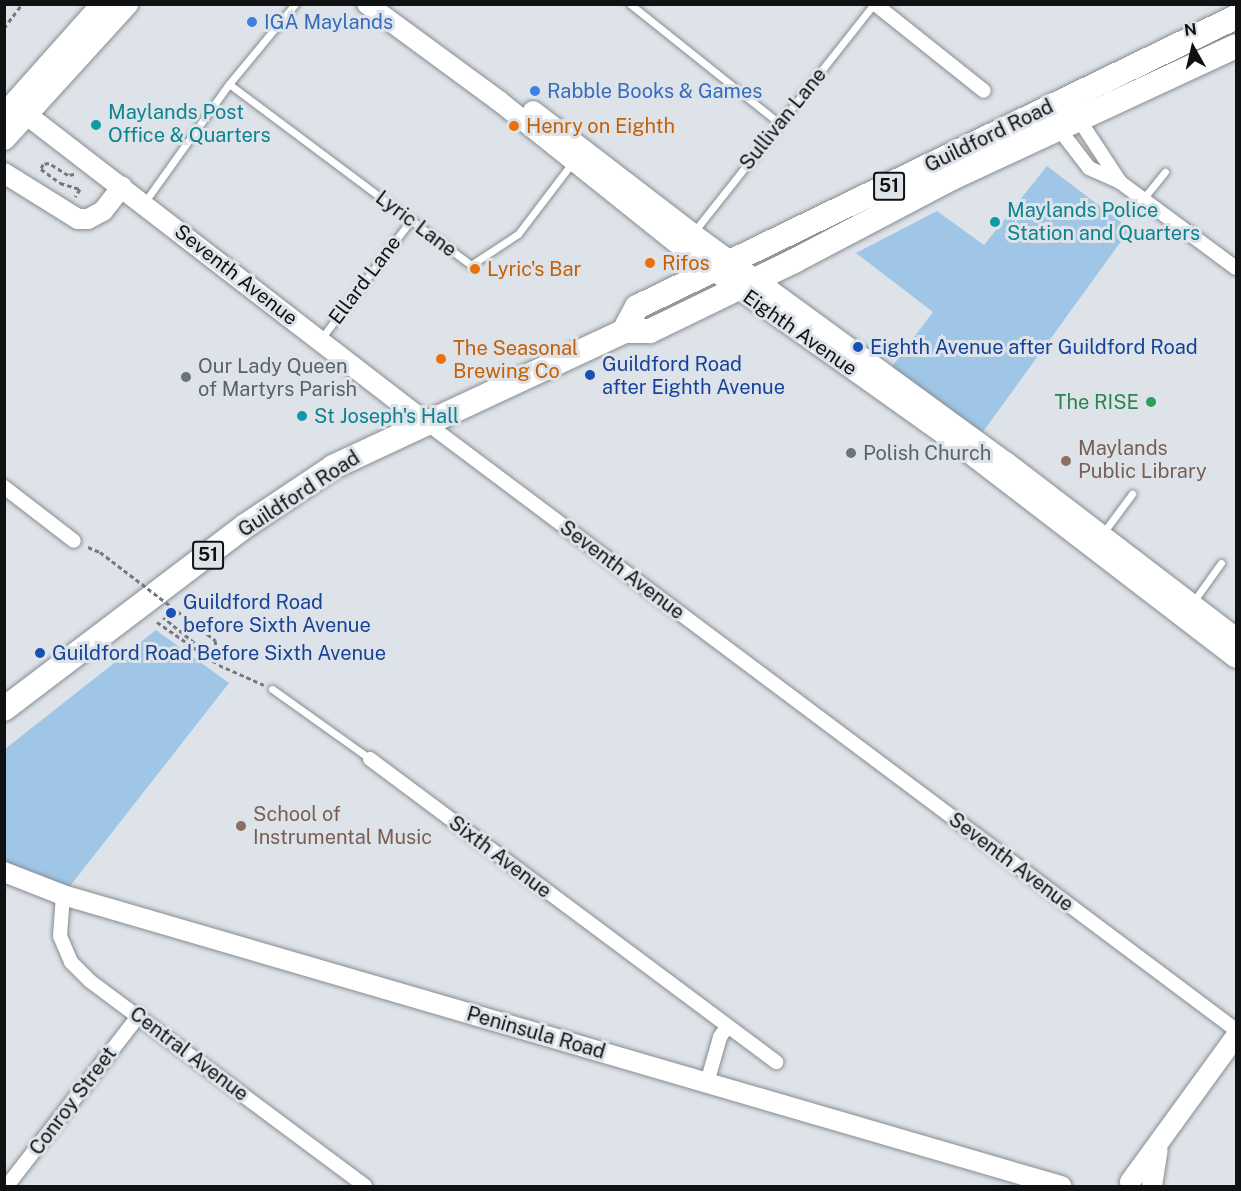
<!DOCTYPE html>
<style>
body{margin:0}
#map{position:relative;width:1241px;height:1191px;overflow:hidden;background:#dde3e8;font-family:"Public Sans",sans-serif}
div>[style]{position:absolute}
.green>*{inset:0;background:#9fc6e6}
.path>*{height:3px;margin-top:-1.5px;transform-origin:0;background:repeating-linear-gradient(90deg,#75797c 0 4.5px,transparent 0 7.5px)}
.roads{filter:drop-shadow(0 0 2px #878c91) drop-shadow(0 0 2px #878c91)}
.lane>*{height:7px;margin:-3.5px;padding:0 3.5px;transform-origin:3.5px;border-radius:3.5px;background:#fff}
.street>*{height:14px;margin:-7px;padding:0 7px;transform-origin:7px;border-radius:7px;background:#fff}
.secondary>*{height:20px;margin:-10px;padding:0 10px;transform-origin:10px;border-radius:10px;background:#fff}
.primary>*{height:21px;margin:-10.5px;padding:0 10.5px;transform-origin:10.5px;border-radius:10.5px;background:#fff}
.highway>*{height:24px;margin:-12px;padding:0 12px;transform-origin:12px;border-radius:12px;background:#fff}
.path-bridge>*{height:3px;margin-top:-1.5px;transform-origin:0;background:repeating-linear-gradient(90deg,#75797c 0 4.5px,transparent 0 7.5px)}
.dots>*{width:16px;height:16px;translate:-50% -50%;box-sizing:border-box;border:3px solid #dde3e8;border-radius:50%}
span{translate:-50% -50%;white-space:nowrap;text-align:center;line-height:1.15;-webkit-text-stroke:6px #dde3e8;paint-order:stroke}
.shield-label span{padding:2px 4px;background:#dde3e8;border:2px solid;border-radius:4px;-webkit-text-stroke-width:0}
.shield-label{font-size:18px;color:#0f1112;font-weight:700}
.shop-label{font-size:20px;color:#366cbe}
.left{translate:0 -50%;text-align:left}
.culture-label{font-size:20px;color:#0d838f}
.street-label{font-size:20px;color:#0f1112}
.food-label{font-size:20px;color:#c56008}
.transit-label{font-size:20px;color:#164399}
.worship-label{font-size:20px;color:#5b616d}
.leisure-label{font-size:20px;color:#27864d}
.right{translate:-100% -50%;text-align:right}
.education-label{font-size:20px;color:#785e54}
.frame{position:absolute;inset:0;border:6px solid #0f1112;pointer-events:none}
.north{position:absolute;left:1163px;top:18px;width:60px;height:60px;-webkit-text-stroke:4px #dde3e8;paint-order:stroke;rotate:352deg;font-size:16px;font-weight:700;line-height:24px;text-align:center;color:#0f1112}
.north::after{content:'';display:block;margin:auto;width:21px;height:27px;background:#0f1112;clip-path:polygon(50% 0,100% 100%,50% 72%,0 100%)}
</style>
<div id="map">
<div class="green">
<div style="clip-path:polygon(1047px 166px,1130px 229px,977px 440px,887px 373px,933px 312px,856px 253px,937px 211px,984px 245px)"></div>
<div style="clip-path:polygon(156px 630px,229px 683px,63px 895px,5px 868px,5px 749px)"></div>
</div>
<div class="path">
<div style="left:4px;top:28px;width:30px;rotate:-53deg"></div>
<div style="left:74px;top:174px;width:6px;rotate:171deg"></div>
<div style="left:68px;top:175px;width:22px;rotate:-148deg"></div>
<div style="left:49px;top:163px;width:6px;rotate:171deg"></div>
<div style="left:43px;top:164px;width:5px;rotate:112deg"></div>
<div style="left:41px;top:169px;width:24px;rotate:36deg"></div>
<div style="left:60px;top:183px;width:21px;rotate:17deg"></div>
<div style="left:80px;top:189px;width:9px;rotate:122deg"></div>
<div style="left:88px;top:547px;width:13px;rotate:23deg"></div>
<div style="left:157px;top:622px;width:75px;rotate:34.7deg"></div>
<div style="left:219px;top:665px;width:49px;rotate:24deg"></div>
</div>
<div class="roads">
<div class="lane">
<div style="left:630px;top:4px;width:191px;rotate:38.6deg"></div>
<div style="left:229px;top:84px;width:302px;rotate:36.8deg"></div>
<div style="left:471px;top:265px;width:56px;rotate:-33.4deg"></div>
<div style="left:518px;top:234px;width:89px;rotate:-52.7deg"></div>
<div style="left:1143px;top:199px;width:35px;rotate:-51deg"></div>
<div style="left:144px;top:203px;width:146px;rotate:-54.5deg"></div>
<div style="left:229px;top:84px;width:104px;rotate:-50.5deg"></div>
<div style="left:693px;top:233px;width:292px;rotate:-51.7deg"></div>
<div style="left:320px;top:340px;width:151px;rotate:-52.8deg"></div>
<div style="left:1103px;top:533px;width:49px;rotate:-53.4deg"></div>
<div style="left:1193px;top:602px;width:48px;rotate:-54.3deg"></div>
<div style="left:272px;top:689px;width:120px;rotate:35.5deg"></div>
</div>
<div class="street">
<div style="left:875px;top:4px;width:139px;rotate:38.6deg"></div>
<div style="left:1076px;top:115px;width:80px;rotate:56.7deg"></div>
<div style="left:1056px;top:125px;width:54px;rotate:52.5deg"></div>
<div style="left:1089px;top:168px;width:34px;rotate:24deg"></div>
<div style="left:1120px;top:182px;width:144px;rotate:36.6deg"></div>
<div style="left:425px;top:422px;width:1014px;rotate:36.86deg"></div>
<div style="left:4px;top:487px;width:88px;rotate:37.6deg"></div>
<div style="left:370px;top:759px;width:507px;rotate:36.73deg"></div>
<div style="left:63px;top:895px;width:41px;rotate:94.2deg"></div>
<div style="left:60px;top:936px;width:28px;rotate:67deg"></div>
<div style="left:71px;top:962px;width:27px;rotate:45deg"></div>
<div style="left:90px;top:981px;width:343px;rotate:36.7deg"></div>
<div style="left:707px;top:1083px;width:48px;rotate:-74.2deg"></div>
<div style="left:720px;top:1037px;width:12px;rotate:-55deg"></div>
<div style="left:7px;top:1186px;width:216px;rotate:-52.3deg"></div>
</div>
<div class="secondary">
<div style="left:367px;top:4px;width:164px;rotate:36.3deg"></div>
<div style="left:499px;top:101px;width:240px;rotate:38.7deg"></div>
<div style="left:686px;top:251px;width:326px;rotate:35.4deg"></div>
<div style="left:952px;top:440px;width:358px;rotate:37.5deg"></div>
<div style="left:14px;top:105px;width:519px;rotate:37.64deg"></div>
<div style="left:533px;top:111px;width:215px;rotate:37.5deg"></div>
<div style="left:704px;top:242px;width:374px;rotate:36.1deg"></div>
<div style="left:1006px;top:462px;width:290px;rotate:37.4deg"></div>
<div style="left:4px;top:173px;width:87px;rotate:31.9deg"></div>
<div style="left:78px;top:219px;width:10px"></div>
<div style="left:88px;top:219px;width:17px;rotate:-28deg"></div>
<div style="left:103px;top:211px;width:31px;rotate:-52deg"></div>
<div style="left:4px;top:872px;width:63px;rotate:21.3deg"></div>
<div style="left:63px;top:895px;width:1040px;rotate:16.26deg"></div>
<div style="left:1130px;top:1182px;width:180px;rotate:-54deg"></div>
<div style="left:1152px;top:1186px;width:36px;rotate:-81deg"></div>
</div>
<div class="primary">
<div style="left:4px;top:113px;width:146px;rotate:-48.3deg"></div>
<div style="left:4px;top:139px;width:183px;rotate:-47.7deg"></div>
</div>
<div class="highway">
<div style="left:624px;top:331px;width:27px;rotate:-62deg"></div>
<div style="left:637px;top:307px;width:666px;rotate:-25.83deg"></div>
<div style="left:4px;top:709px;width:303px;rotate:-37.2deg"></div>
<div style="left:245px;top:526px;width:106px;rotate:-33.8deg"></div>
<div style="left:333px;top:467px;width:321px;rotate:-25deg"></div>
<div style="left:624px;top:331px;width:26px"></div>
<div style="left:650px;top:331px;width:160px;rotate:-25.9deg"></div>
<div style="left:794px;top:261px;width:178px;rotate:-27.7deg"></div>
<div style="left:952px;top:178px;width:313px;rotate:-24.9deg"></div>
</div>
</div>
<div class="path-bridge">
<div style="left:100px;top:552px;width:145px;rotate:37.4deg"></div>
<div style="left:215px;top:640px;width:7px;rotate:82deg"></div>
<div style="left:216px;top:647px;width:11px;rotate:153deg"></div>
<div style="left:206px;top:652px;width:55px;rotate:-140.9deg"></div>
</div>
<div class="dots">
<div style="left:252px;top:22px;background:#3f7fe0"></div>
<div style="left:535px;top:91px;background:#3f7fe0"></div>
<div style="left:96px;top:125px;background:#0f9aa8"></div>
<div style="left:514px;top:126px;background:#e8710a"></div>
<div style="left:995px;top:222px;background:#0f9aa8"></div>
<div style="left:650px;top:263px;background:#e8710a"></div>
<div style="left:475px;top:269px;background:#e8710a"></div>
<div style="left:858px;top:347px;background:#1a4fb4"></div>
<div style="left:441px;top:359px;background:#e8710a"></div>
<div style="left:590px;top:375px;background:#1a4fb4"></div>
<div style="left:186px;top:377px;background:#6b7280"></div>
<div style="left:1151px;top:402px;background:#2e9e5b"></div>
<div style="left:302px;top:416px;background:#0f9aa8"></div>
<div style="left:851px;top:453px;background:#6b7280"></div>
<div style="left:1066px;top:461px;background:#8d6e63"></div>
<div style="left:171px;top:613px;background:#1a4fb4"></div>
<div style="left:40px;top:653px;background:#1a4fb4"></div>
<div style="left:241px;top:826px;background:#8d6e63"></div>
</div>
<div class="shield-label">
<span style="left:889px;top:186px">51</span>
<span style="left:208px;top:555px">51</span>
</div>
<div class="shop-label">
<span class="left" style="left:264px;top:22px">IGA Maylands</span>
<span class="left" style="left:547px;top:91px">Rabble Books &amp; Games</span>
</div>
<div class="culture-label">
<span class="left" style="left:108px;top:124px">Maylands Post<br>Office &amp; Quarters</span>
<span class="left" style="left:1007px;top:222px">Maylands Police<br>Station and Quarters</span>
<span class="left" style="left:314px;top:416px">St Joseph's Hall</span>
</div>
<div class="street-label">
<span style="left:783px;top:119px;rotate:-51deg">Sullivan Lane</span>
<span style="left:989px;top:136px;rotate:-26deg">Guildford Road</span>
<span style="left:416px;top:224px;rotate:37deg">Lyric Lane</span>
<span style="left:236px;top:275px;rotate:38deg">Seventh Avenue</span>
<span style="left:365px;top:280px;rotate:-53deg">Ellard Lane</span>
<span style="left:800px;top:333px;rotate:35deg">Eighth Avenue</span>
<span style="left:299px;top:494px;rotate:-33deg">Guildford Road</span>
<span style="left:622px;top:570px;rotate:37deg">Seventh Avenue</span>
<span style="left:500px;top:857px;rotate:37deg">Sixth Avenue</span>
<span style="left:1011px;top:862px;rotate:37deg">Seventh Avenue</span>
<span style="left:536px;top:1033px;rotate:16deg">Peninsula Road</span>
<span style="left:189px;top:1054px;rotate:37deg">Central Avenue</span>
<span style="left:73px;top:1101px;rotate:-53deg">Conroy Street</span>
</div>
<div class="food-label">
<span class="left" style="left:526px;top:126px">Henry on Eighth</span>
<span class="left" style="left:662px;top:263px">Rifos</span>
<span class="left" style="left:487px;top:269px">Lyric's Bar</span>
<span class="left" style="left:453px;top:360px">The Seasonal<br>Brewing Co</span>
</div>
<div class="transit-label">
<span class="left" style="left:870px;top:347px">Eighth Avenue after Guildford Road</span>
<span class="left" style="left:602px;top:376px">Guildford Road<br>after Eighth Avenue</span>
<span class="left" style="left:183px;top:614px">Guildford Road<br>before Sixth Avenue</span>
<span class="left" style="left:52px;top:653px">Guildford Road Before Sixth Avenue</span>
</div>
<div class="worship-label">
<span class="left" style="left:198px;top:378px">Our Lady Queen<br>of Martyrs Parish</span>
<span class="left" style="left:863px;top:453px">Polish Church</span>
</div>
<div class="leisure-label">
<span class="right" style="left:1139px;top:402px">The RISE</span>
</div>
<div class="education-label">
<span class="left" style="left:1078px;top:460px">Maylands<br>Public Library</span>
<span class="left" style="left:253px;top:826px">School of<br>Instrumental Music</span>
</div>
<div class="frame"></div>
<div class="north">N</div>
</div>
